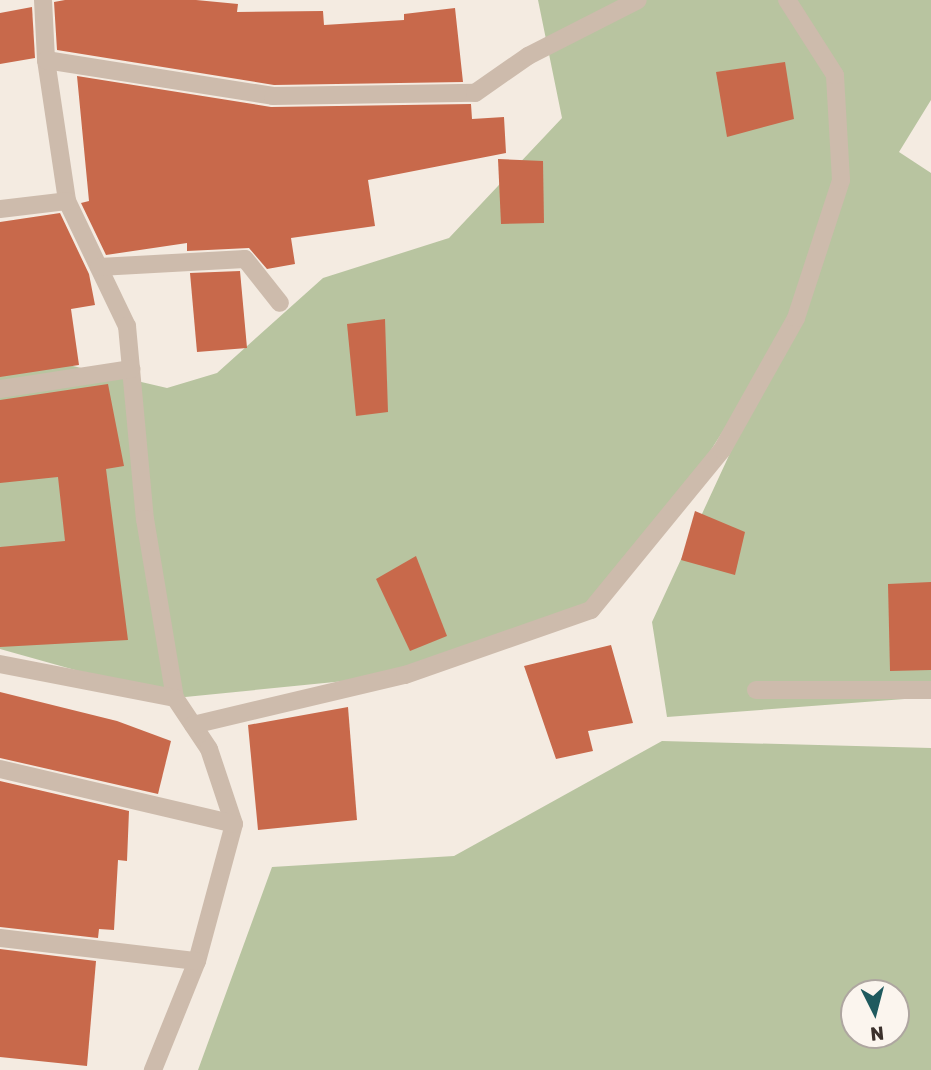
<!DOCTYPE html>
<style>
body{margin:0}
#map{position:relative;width:931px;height:1070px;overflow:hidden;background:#f4ebe1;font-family:Rubik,sans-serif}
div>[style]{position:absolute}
.green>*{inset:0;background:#b8c4a0}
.building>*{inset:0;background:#c8694b}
.minor>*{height:18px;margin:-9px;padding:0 9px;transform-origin:9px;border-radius:9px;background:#cdbbac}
span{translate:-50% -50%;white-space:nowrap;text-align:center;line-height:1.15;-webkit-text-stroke:5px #fbf5ee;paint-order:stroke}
.north{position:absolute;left:840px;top:979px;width:70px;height:70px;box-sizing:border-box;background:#fbf5ee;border:2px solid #aea6a0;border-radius:50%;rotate:174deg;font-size:19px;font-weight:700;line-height:28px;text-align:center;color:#3b302b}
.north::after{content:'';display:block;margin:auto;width:24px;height:32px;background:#1f5a5e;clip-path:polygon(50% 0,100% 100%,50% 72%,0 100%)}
</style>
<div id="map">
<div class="green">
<div style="clip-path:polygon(538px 0,931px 0,931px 100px,899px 152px,931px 173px,931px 697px,667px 717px,652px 622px,787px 330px,673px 510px,591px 610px,405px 675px,175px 698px,0 649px,0 349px,167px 388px,217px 373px,323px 278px,449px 238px,562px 118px)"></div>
<div style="clip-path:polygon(evenodd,662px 741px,931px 748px,931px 1070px,198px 1070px,272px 867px,454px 856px,662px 741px,854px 993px,896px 993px,896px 1035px,854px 1035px,854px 993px)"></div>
</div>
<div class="building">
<div style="clip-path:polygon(65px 0,196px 0,238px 4px,237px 12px,323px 11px,324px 25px,404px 20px,404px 14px,455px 8px,463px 82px,274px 85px,57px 50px,54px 2px)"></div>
<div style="clip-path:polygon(32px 7px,35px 58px,0 64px,0 13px)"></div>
<div style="clip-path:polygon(785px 62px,794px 119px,727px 137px,716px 72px)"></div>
<div style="clip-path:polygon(77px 76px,271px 107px,471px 104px,472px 119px,504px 117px,506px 153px,368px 180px,375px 226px,291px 238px,295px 264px,267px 269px,249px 248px,187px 251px,187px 243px,106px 255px,81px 203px,89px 201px)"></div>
<div style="clip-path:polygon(498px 159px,543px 161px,544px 223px,501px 224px)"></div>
<div style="clip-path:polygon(60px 213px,89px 274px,95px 305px,71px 309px,79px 365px,0 377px,0 222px)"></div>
<div style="clip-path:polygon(240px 271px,247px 348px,197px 352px,190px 273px)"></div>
<div style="clip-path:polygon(385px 319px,388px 412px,356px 416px,347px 324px)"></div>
<div style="clip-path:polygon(108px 384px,124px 466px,106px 469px,128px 640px,0 647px,0 547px,65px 541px,58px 477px,0 483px,0 400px)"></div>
<div style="clip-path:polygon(695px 511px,745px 532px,735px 575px,681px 560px)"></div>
<div style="clip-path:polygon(416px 556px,447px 636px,410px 651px,376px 579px)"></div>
<div style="clip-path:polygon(931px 582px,931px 670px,890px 671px,888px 584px)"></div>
<div style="clip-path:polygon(611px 645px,633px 723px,588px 731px,593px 751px,556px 759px,524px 666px)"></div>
<div style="clip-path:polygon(0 692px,117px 721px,171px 741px,158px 794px,0 758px)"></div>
<div style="clip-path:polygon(348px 707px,357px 820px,258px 830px,248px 725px)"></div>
<div style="clip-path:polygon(0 781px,129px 811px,127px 861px,118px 860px,114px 930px,99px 929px,98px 938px,0 927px)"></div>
<div style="clip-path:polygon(0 949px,96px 961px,87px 1066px,0 1057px)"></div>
</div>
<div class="minor">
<div style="left:43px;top:0;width:60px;rotate:87.1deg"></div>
<div style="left:46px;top:60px;width:143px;rotate:81.5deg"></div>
<div style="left:67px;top:201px;width:139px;rotate:64.4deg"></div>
<div style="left:127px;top:326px;width:194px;rotate:84.7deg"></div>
<div style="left:145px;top:519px;width:181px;rotate:80.5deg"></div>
<div style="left:46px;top:60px;width:230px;rotate:9deg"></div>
<div style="left:273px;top:96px;width:202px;rotate:-0.9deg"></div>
<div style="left:475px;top:93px;width:65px;rotate:-34.9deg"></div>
<div style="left:528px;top:56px;width:123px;rotate:-27deg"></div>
<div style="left:0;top:209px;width:67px;rotate:-6.8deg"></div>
<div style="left:99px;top:267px;width:146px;rotate:-3.1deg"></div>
<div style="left:245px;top:259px;width:56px;rotate:51.5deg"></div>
<div style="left:0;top:389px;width:133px;rotate:-8.7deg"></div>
<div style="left:0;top:664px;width:178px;rotate:11deg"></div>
<div style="left:175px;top:698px;width:61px;rotate:56.3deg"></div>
<div style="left:209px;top:749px;width:79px;rotate:71.6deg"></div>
<div style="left:234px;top:824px;width:142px;rotate:105.1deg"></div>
<div style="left:197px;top:961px;width:118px;rotate:112deg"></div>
<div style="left:756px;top:690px;width:175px"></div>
<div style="left:193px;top:725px;width:218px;rotate:-13.3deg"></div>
<div style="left:405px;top:675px;width:197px;rotate:-19.3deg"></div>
<div style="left:591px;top:610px;width:207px;rotate:-50.7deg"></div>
<div style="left:722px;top:450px;width:151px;rotate:-60.7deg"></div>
<div style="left:796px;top:318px;width:145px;rotate:-71.9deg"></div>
<div style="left:841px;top:180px;width:105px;rotate:-93.3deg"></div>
<div style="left:835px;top:75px;width:89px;rotate:-122.6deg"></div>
<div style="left:0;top:769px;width:240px;rotate:13.2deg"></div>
<div style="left:0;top:938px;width:198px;rotate:6.7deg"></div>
</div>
<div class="north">N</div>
</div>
